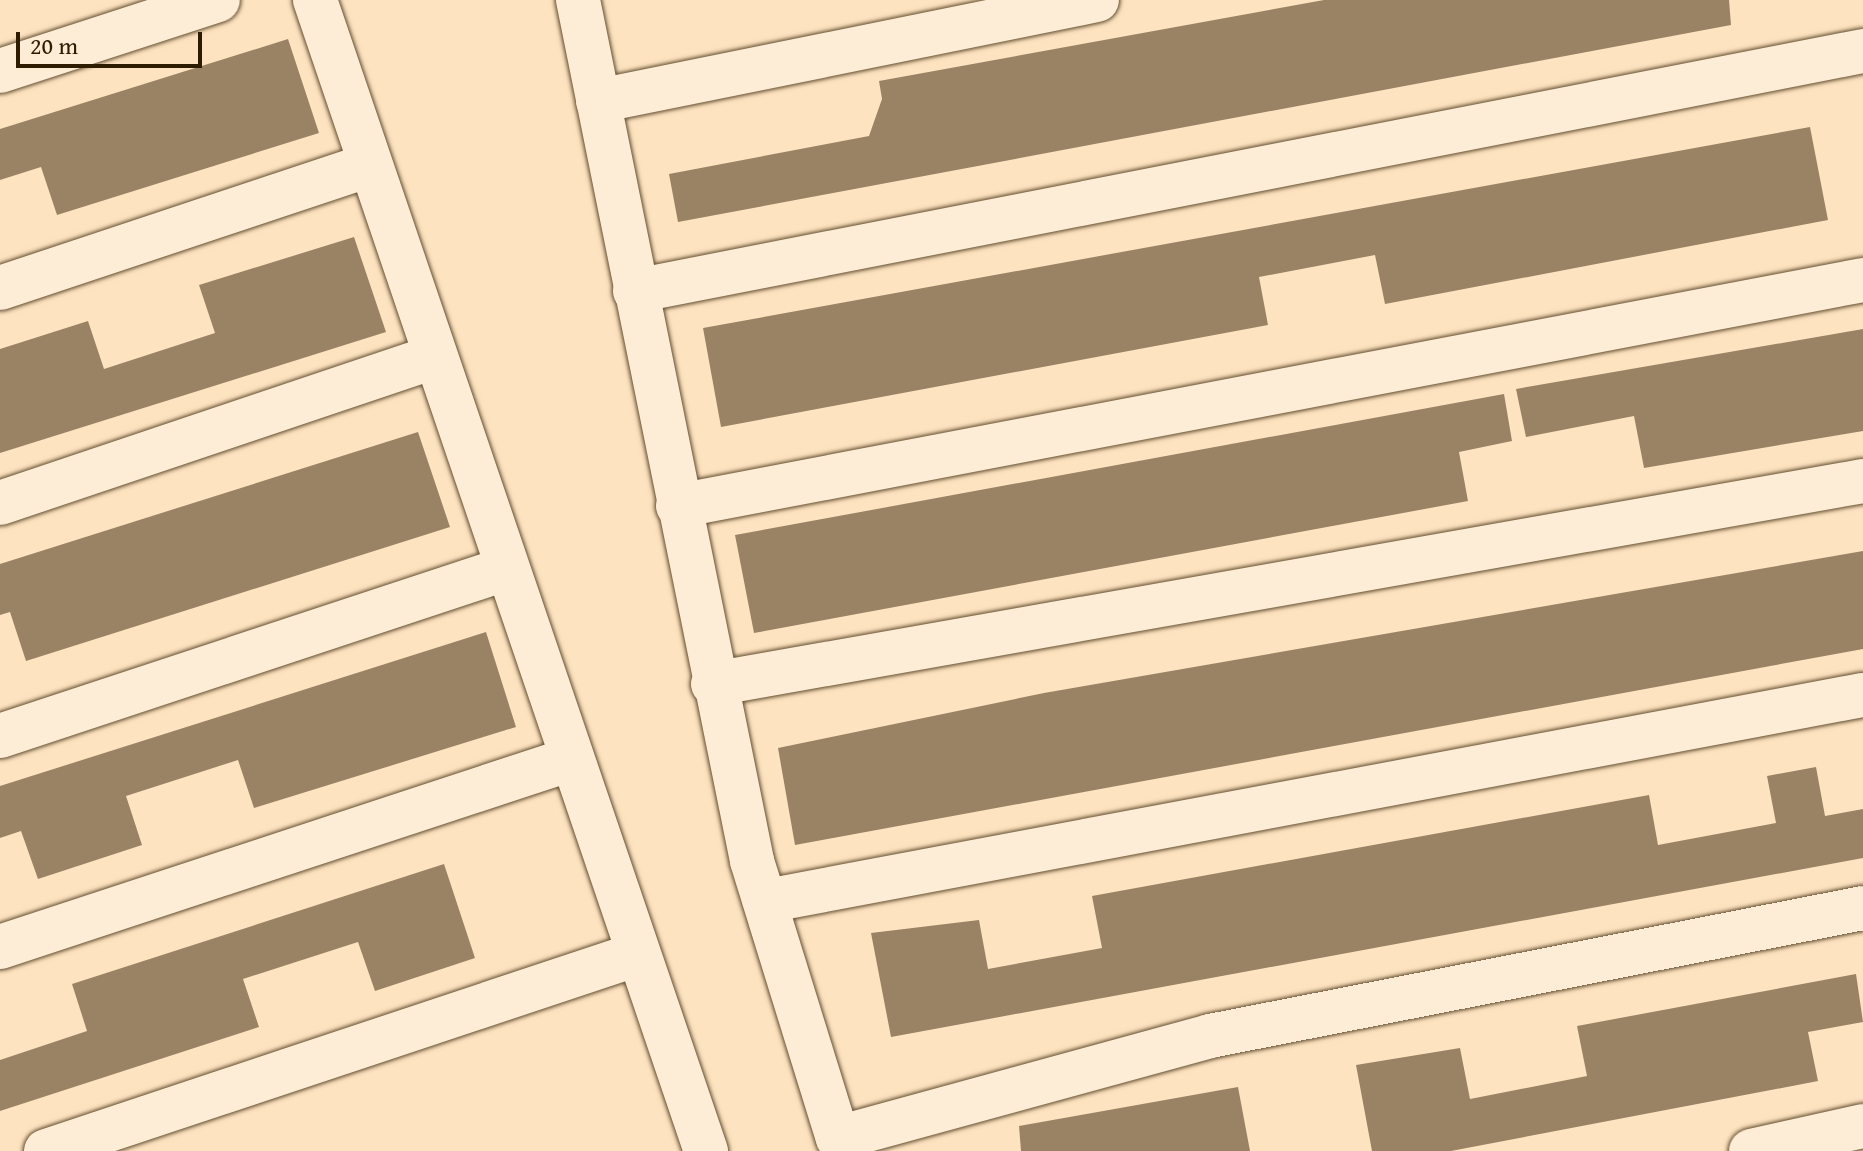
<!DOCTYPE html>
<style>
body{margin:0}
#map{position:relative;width:1863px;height:1151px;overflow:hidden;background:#fee3c0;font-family:"Gentium Book Plus",serif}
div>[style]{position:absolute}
.building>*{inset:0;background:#9a8364}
.roads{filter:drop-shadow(0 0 2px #624e30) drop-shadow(0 0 2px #624e30)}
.minor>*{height:44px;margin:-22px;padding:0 22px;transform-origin:22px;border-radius:22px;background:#feedd6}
span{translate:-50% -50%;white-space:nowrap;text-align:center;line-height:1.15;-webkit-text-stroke:8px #feedd6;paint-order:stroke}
.scale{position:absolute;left:16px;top:32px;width:186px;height:36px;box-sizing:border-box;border:4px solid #2e1c00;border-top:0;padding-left:10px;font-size:24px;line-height:28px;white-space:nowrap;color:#2e1c00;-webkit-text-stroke:6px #feedd6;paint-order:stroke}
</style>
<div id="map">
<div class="building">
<div style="clip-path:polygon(1324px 0,1729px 0,1731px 25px,678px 222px,669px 174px,869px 136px,882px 99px,879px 81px)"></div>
<div style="clip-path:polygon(288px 39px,319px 133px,57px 215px,41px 167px,0 180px,0 129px)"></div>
<div style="clip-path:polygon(1810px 127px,1828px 220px,1385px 304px,1375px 255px,1259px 277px,1268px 325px,721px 427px,703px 328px)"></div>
<div style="clip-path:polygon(354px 237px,386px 332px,0 453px,0 349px,88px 321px,104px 369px,215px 333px,199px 285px)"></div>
<div style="clip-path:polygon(1863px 329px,1863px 431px,1644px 468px,1634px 416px,1526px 437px,1516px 389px)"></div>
<div style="clip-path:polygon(1504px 394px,1512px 441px,1459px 452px,1468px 501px,754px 633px,735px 535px)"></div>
<div style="clip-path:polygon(418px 432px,450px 527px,26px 661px,10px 612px,0 615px,0 564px)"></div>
<div style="clip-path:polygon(1863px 551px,1863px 649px,795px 845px,778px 748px,1044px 693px)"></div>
<div style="clip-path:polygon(486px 632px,516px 727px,254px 808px,238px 760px,126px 796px,142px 845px,38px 879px,21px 831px,0 838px,0 786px)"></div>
<div style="clip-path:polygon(1816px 767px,1825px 816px,1863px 809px,1863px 858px,891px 1037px,871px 933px,979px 920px,988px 969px,1102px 948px,1092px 896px,1649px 795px,1658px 845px,1776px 823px,1767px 776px)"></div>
<div style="clip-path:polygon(444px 864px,475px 958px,375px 991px,358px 942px,243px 979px,259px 1027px,0 1111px,0 1060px,87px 1031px,72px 984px)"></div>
<div style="clip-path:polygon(1856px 974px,1863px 1022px,1808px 1032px,1818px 1081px,1451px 1151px,1372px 1151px,1356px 1065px,1460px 1048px,1470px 1099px,1587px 1076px,1577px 1026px)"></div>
<div style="clip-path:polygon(1238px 1087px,1250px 1151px,1021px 1151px,1019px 1126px)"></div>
</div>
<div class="roads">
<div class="minor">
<div style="left:315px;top:0;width:1216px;rotate:71.24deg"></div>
<div style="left:578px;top:0;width:878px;rotate:78.57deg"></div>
<div style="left:752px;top:861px;width:290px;rotate:72.8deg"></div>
<div style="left:838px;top:1138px;width:386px;rotate:-15.3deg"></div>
<div style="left:1210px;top:1036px;width:665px;rotate:-11.09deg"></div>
<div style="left:0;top:71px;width:229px;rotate:-18deg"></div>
<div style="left:598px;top:101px;width:509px;rotate:-11.44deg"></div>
<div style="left:0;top:288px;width:390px;rotate:-18.4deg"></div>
<div style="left:635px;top:291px;width:1251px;rotate:-11.06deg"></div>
<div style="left:0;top:503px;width:458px;rotate:-18.6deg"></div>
<div style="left:678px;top:506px;width:1206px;rotate:-10.8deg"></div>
<div style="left:713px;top:684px;width:1168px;rotate:-10.01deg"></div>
<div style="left:0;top:736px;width:532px;rotate:-18.3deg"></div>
<div style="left:766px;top:901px;width:1116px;rotate:-10.64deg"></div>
<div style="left:0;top:947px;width:598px;rotate:-18.22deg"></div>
<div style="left:46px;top:1151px;width:621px;rotate:-18.41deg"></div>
<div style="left:1751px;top:1151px;width:115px;rotate:-12.6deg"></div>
</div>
</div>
<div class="scale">20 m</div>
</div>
